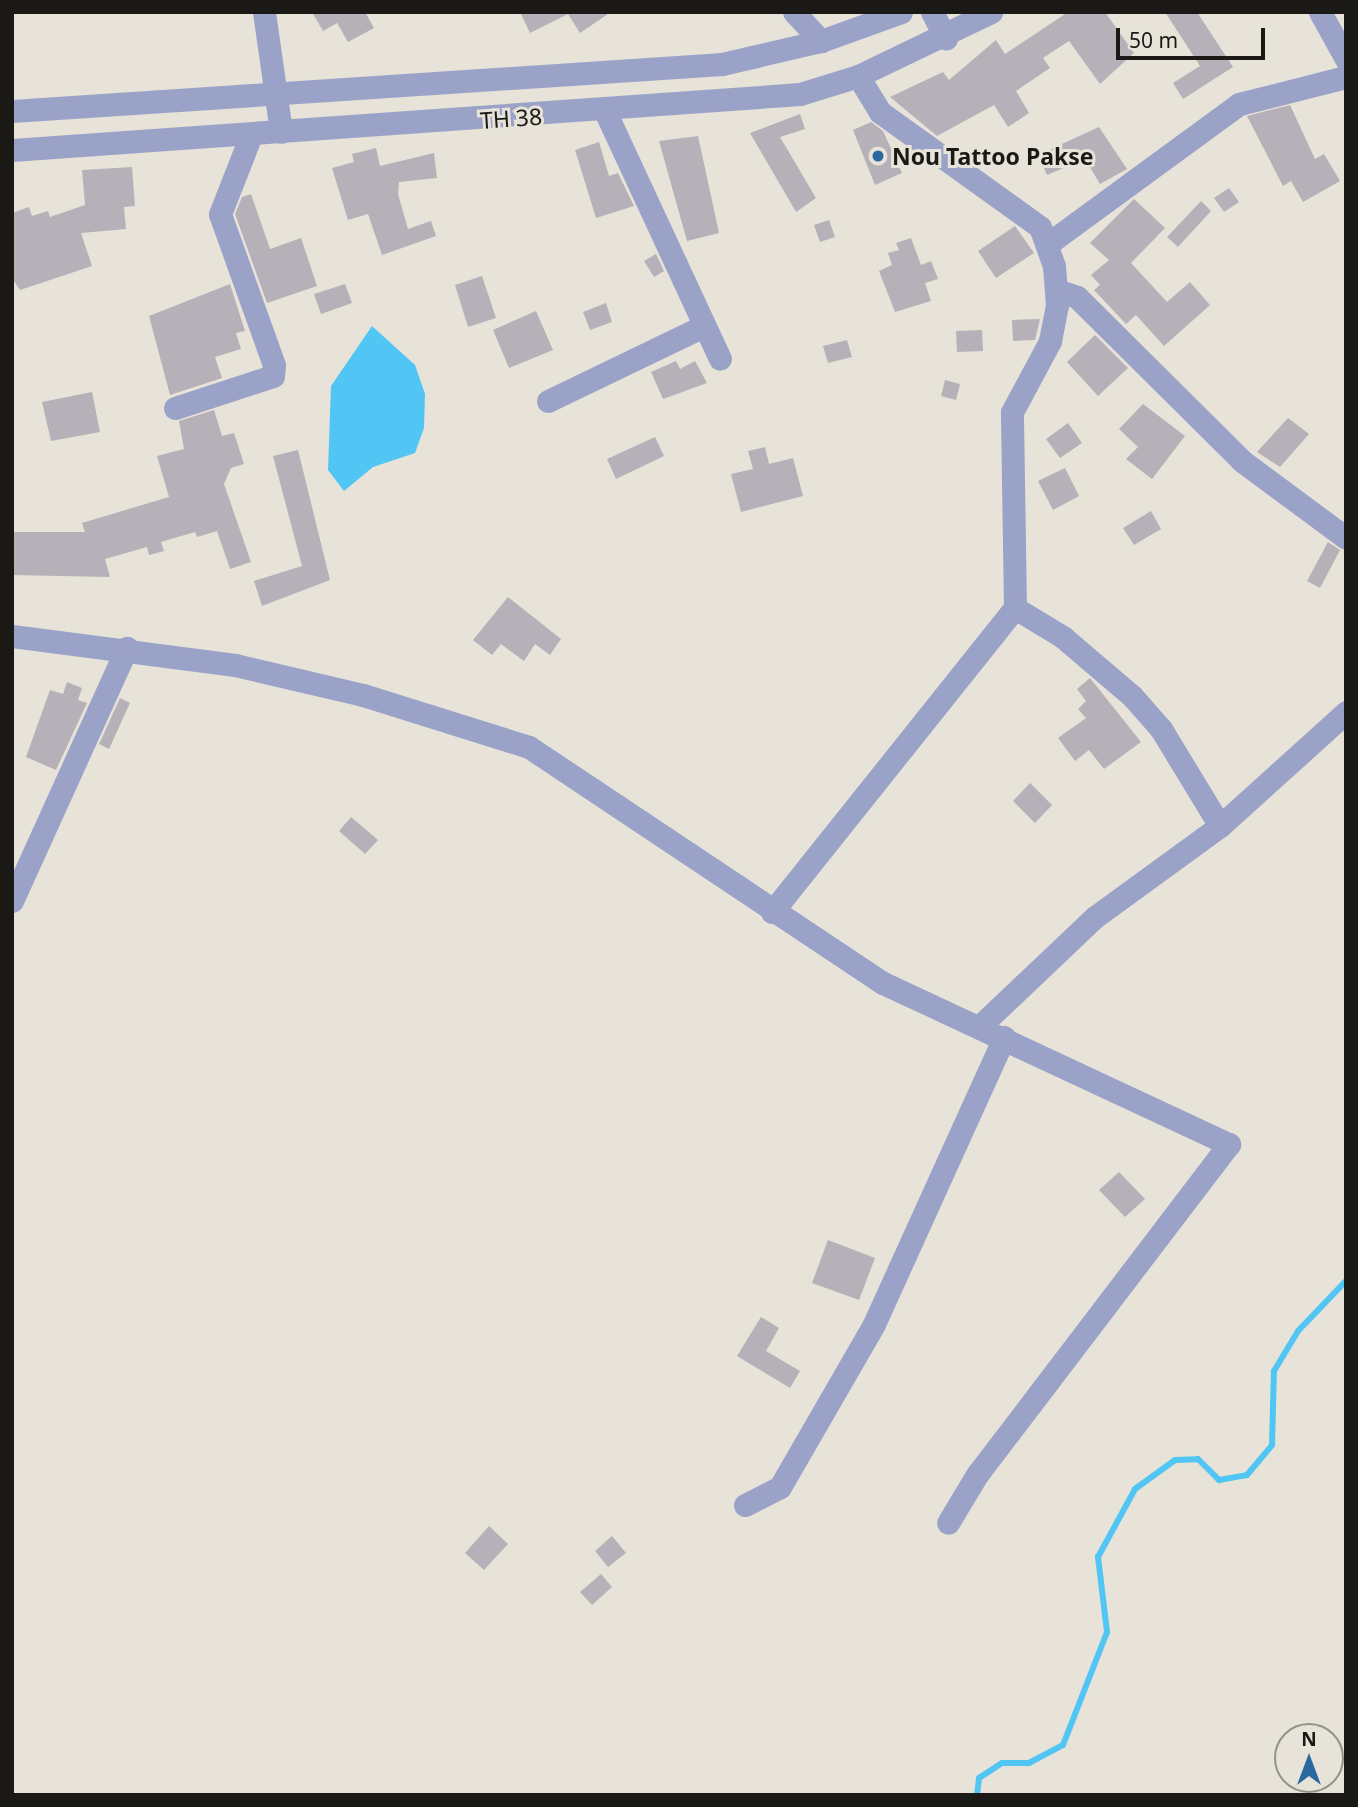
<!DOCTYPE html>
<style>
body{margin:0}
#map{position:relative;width:1358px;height:1807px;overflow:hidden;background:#e7e3d9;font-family:"Noto Sans",sans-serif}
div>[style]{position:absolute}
.water>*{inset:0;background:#51c5f4}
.stream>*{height:6px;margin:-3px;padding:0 3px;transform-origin:3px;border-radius:3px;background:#51c5f4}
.building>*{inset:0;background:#b6b0b8}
.minor>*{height:23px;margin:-11.5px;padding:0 11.5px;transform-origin:11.5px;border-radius:11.5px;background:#9ba2c8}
.dots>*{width:19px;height:19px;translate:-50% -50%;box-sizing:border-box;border:4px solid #e7e3d9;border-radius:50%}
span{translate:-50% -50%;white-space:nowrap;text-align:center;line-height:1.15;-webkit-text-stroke:6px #e7e3d9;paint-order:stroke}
.street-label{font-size:23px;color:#1b1916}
.poi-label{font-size:23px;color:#1b1916;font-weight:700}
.left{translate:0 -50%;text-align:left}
.frame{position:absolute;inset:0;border:14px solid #1b1916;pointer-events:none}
.north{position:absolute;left:1274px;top:1723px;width:70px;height:70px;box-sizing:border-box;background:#e7e3d9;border:2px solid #95928b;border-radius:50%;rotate:0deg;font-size:19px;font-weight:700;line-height:28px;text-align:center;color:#1b1916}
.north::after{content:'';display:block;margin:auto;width:24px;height:32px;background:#2a689f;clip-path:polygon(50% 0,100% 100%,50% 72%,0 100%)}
.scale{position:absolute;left:1116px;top:28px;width:149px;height:32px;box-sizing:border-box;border:4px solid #1b1916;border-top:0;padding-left:9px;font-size:21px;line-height:24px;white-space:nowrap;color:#1b1916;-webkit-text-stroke:5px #e7e3d9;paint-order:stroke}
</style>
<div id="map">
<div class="water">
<div style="clip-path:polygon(372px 326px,415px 365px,425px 394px,424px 428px,415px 453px,373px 467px,344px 491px,328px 470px,331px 386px)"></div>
</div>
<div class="stream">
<div style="left:977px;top:1795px;width:17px;rotate:-83deg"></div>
<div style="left:979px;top:1778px;width:27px;rotate:-33deg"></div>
<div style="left:1002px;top:1763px;width:27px"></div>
<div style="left:1029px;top:1763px;width:38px;rotate:-28deg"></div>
<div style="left:1063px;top:1745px;width:121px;rotate:-68.7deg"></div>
<div style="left:1107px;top:1632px;width:76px;rotate:-96.8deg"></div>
<div style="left:1098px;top:1557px;width:77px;rotate:-61.4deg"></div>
<div style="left:1135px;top:1489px;width:49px;rotate:-35.9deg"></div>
<div style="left:1175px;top:1460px;width:23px;rotate:-2deg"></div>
<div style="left:1198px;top:1459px;width:30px;rotate:45deg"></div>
<div style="left:1219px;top:1480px;width:28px;rotate:-10deg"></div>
<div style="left:1247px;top:1475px;width:39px;rotate:-50deg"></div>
<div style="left:1272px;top:1445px;width:74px;rotate:-88.5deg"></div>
<div style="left:1274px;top:1371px;width:47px;rotate:-59deg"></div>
<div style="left:1298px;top:1331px;width:69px;rotate:-46.2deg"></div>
</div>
<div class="building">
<div style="clip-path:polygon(312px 12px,365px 12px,374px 28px,348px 42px,337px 23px,323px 31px)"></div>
<div style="clip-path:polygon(520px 12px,611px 12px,580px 33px,568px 14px,530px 33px)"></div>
<div style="clip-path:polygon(1068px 12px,1105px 12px,1134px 53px,1100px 84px,1069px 41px,1043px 58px,1050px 68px,1016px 91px,1029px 113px,1008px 127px,994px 105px,937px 136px,890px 97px,943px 72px,949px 80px,996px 40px,1005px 54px)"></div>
<div style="clip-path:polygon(1165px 12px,1197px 12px,1233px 67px,1183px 99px,1173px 83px,1200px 66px)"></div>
<div style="clip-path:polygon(1290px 105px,1315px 159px,1324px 154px,1340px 181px,1303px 202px,1291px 181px,1283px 186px,1247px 116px)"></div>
<div style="clip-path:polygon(800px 114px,805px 129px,780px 137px,816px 198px,796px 212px,750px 133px)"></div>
<div style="clip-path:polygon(871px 122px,883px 131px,902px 173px,875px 185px,853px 130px)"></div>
<div style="clip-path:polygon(1099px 127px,1127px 169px,1100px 184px,1085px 159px,1047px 175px,1038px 155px)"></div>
<div style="clip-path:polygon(698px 136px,719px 233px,687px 241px,659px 141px)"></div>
<div style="clip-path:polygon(599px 142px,609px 176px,618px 173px,634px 206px,596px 218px,575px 150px)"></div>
<div style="clip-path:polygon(376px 148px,380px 166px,434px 153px,437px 178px,399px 182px,398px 194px,408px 229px,431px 221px,436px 236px,382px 255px,368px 214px,348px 220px,332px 168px,354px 162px,352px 154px)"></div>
<div style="clip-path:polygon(132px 167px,135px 206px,124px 207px,126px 229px,81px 233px,92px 266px,20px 290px,12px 278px,12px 213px,29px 207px,32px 216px,48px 211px,50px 217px,85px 205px,82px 170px)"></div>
<div style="clip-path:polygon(1229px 188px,1239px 202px,1224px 212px,1214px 198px)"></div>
<div style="clip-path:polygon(251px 194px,270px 249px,301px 238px,317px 286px,267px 303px,235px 214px,242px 197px)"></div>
<div style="clip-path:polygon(1134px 199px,1165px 228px,1131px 263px,1167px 302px,1190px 282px,1210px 305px,1164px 346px,1136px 315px,1126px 324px,1094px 290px,1100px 285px,1091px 275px,1109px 260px,1090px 243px)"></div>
<div style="clip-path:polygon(1201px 201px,1211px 211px,1178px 247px,1167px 237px)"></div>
<div style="clip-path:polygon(829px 220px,835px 237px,820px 242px,814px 225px)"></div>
<div style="clip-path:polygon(1015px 226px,1034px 253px,996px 278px,978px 251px)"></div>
<div style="clip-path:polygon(911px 238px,921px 265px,931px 261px,938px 279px,925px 283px,931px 301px,895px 312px,879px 271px,892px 265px,888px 253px,899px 250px,896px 243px)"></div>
<div style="clip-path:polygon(656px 254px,664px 271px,654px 277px,644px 261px)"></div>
<div style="clip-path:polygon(482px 276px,496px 318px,468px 327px,455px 285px)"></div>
<div style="clip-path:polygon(230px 284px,245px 331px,236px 333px,241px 349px,215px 357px,222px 378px,170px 395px,149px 316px)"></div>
<div style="clip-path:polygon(345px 284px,352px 303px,321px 314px,314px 294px)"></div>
<div style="clip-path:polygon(606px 303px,612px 322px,590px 330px,583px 312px)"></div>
<div style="clip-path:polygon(536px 311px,553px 350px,509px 368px,493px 330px)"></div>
<div style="clip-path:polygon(1040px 319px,1035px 340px,1013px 341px,1012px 320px)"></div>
<div style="clip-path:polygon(982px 330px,983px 351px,957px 352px,956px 331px)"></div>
<div style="clip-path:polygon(1095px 335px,1128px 368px,1098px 396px,1067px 362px)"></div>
<div style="clip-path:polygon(847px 340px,852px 357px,828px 363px,823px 346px)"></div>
<div style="clip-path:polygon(676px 361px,680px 369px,695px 361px,707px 383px,663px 399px,651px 372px)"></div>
<div style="clip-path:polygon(945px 380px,960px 384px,956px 400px,941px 396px)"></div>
<div style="clip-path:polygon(92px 392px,100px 432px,51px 441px,42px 402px)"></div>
<div style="clip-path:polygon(1143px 404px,1185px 436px,1152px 479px,1126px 459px,1138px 447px,1119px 429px)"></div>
<div style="clip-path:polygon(214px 410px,222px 436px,234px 433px,244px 464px,231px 468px,224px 484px,251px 562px,230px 569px,217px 531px,197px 537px,195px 532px,161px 542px,164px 551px,149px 555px,147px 547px,105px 559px,110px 577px,12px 575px,12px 532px,85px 532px,82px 523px,169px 497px,157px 456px,184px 449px,179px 421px)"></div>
<div style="clip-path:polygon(1288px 418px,1309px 434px,1280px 467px,1257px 452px)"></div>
<div style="clip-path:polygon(1068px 423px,1082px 443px,1060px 458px,1046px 439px)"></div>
<div style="clip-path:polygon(655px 437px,664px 456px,616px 479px,607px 459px)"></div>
<div style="clip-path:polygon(765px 447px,769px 464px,793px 458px,803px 496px,741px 512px,731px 474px,753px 469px,748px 451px)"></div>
<div style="clip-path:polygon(298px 450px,330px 580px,262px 606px,254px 581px,302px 566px,273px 456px)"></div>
<div style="clip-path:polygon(1065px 468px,1079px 496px,1053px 510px,1038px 481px)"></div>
<div style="clip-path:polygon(1151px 511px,1161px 529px,1134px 545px,1123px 528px)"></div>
<div style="clip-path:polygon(1328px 542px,1340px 550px,1320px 588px,1307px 581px)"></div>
<div style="clip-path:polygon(508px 597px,561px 639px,550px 655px,535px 644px,524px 661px,501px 644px,492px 655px,473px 640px)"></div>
<div style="clip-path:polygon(1090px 678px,1141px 742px,1104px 769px,1089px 750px,1075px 761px,1058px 738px,1086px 718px,1078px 709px,1086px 701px,1077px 689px)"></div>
<div style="clip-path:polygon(67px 682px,82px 688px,78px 700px,87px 703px,56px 770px,26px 757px,50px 690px,63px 694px)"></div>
<div style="clip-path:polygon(120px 698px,130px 703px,109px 749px,99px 744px)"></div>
<div style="clip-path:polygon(1030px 783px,1052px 805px,1035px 823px,1013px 801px)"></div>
<div style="clip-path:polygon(351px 817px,378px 840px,365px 854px,339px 831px)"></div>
<div style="clip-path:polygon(1119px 1172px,1145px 1199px,1125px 1217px,1099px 1190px)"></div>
<div style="clip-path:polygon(828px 1240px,875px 1258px,859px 1300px,812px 1283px)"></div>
<div style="clip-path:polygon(761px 1317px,779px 1328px,766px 1351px,800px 1371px,790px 1388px,737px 1356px)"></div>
<div style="clip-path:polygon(489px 1526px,508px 1544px,484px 1570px,465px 1553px)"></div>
<div style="clip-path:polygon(612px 1536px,626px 1553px,608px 1567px,595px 1551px)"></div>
<div style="clip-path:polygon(601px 1574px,612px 1587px,592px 1605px,580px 1592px)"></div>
</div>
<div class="minor">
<div style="left:264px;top:12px;width:121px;rotate:81.9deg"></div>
<div style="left:794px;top:12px;width:40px;rotate:47deg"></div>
<div style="left:932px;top:12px;width:30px;rotate:62deg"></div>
<div style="left:1320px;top:12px;width:54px;rotate:61deg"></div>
<div style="left:12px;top:111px;width:712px;rotate:-3.79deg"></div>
<div style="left:722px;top:64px;width:102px;rotate:-13.1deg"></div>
<div style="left:821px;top:41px;width:85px;rotate:-19.9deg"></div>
<div style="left:605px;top:111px;width:273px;rotate:65.1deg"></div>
<div style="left:12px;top:150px;width:790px;rotate:-4.06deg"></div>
<div style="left:800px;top:94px;width:61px;rotate:-17.2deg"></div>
<div style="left:858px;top:76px;width:148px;rotate:-25.7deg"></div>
<div style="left:1049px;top:243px;width:235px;rotate:-36.2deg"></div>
<div style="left:1239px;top:104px;width:110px;rotate:-14.2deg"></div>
<div style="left:1057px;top:290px;width:21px;rotate:19deg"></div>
<div style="left:1077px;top:297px;width:233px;rotate:44.8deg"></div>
<div style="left:1242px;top:461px;width:129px;rotate:36.5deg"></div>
<div style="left:548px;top:401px;width:173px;rotate:-25.7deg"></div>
<div style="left:175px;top:408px;width:103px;rotate:-18.1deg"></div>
<div style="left:273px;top:376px;width:11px;rotate:-85deg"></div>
<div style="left:274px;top:365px;width:160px;rotate:-109.7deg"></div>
<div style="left:220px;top:214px;width:85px;rotate:-68.6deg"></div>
<div style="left:12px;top:636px;width:225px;rotate:7.4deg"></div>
<div style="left:235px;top:665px;width:131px;rotate:13.2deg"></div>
<div style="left:363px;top:695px;width:174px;rotate:17.4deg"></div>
<div style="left:529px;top:747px;width:425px;rotate:33.7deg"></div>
<div style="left:883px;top:983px;width:382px;rotate:25deg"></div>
<div style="left:1229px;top:1144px;width:414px;rotate:127.3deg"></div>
<div style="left:978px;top:1473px;width:58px;rotate:121deg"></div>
<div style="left:1220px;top:826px;width:170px;rotate:-42.1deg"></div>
<div style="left:12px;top:901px;width:278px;rotate:-65.6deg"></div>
<div style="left:772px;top:912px;width:389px;rotate:-51.4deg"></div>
<div style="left:1015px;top:608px;width:196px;rotate:-90.9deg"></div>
<div style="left:1012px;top:412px;width:81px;rotate:-61.8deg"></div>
<div style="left:1050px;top:341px;width:36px;rotate:-79deg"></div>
<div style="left:1057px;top:306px;width:40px;rotate:-94.3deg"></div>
<div style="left:1054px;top:266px;width:41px;rotate:-109.7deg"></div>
<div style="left:1040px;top:227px;width:197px;rotate:-144.3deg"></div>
<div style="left:880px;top:112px;width:42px;rotate:-121.4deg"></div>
<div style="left:980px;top:1026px;width:158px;rotate:-43.5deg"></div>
<div style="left:1095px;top:917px;width:155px;rotate:-36.1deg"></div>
<div style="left:1220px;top:826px;width:114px;rotate:-121.3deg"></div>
<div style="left:1161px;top:729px;width:44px;rotate:-131.3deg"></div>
<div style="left:1132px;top:696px;width:91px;rotate:-139.5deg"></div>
<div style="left:1063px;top:637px;width:56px;rotate:-148.9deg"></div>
<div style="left:745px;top:1505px;width:39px;rotate:-27deg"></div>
<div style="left:780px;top:1487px;width:188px;rotate:-60deg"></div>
<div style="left:874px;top:1324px;width:315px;rotate:-65.6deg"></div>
</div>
<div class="dots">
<div style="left:878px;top:156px;background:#2a689f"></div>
</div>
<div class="street-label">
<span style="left:511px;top:118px;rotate:-4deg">TH 38</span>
</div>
<div class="poi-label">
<span class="left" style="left:892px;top:156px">Nou Tattoo Pakse</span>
</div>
<div class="frame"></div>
<div class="north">N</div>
<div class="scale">50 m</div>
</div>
